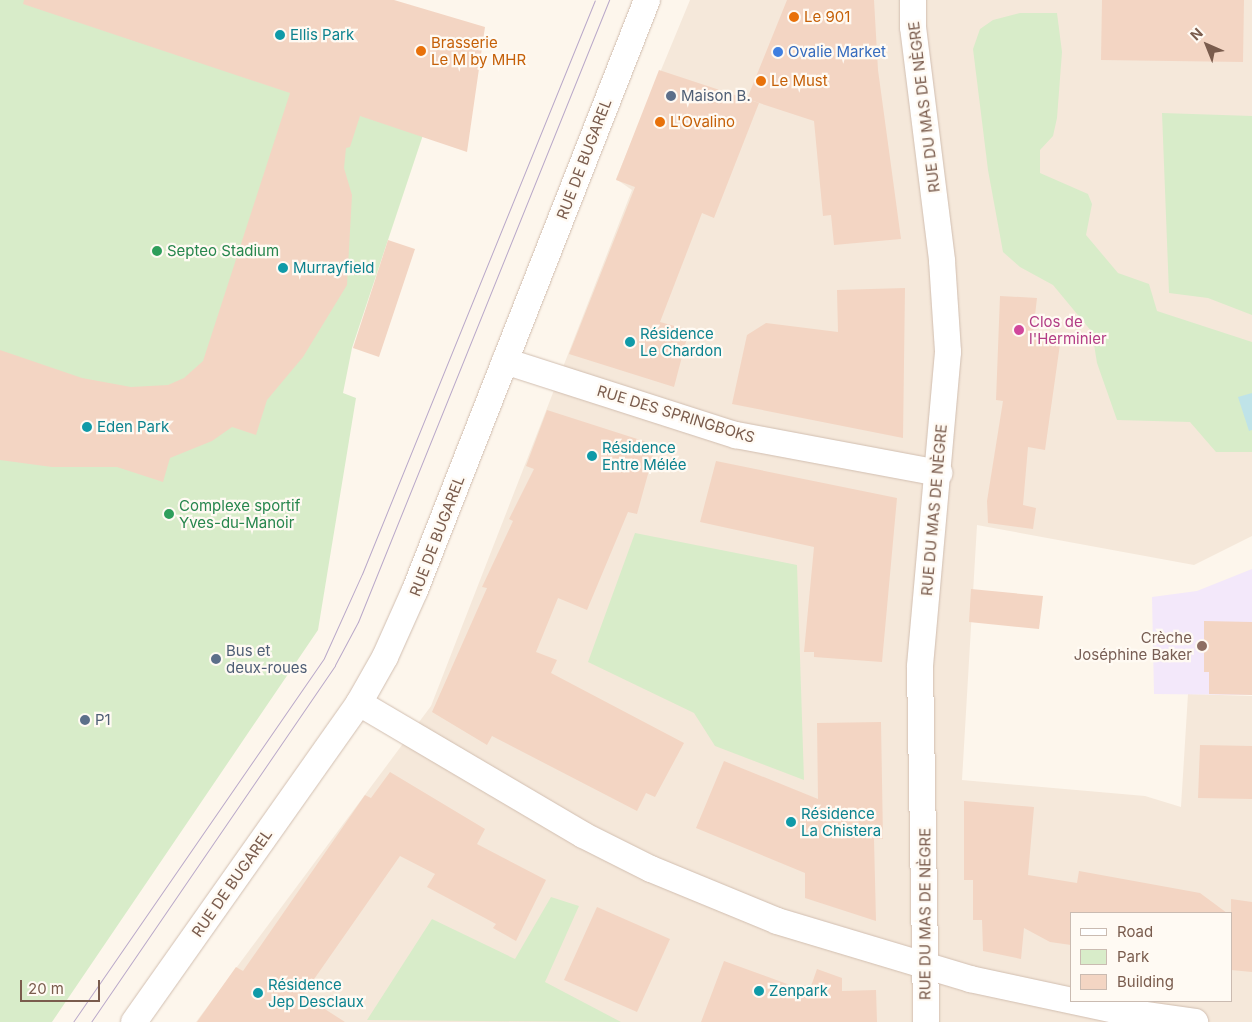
<!DOCTYPE html>
<meta charset="utf-8">
<style>
body{margin:0}
#map{position:relative;width:1252px;height:1022px;overflow:hidden;background:#fdf6ec;font-family:Inter,sans-serif}
div>[style]{position:absolute}
.residential>*{inset:0;background:#f5e8da}
.education>*{inset:0;background:#f3e8fa}
.green>*{inset:0;background:#d8ecc9}
.water>*{inset:0;background:#bfe3e8}
.building>*{inset:0;background:#f3d5c3}
.roads{filter:drop-shadow(0 0 1px #d1beb0) drop-shadow(0 0 1px #d1beb0)}
.street>*{height:26px;margin:-13px;padding:0 13px;transform-origin:13px;border-radius:13px;background:#fff}
.tram>*{height:1px;margin:-0.5px;padding:0 0.5px;transform-origin:0.5px;border-radius:0.5px;background:#b9a8c9}
.dots>*{width:14px;height:14px;translate:-50% -50%;box-sizing:border-box;border:2px solid #fffaf3;border-radius:50%}
span{translate:-50% -50%;white-space:nowrap;text-align:center;line-height:1.15;-webkit-text-stroke:4.5px #fffaf3;paint-order:stroke}
.food-label{font-size:15px;color:#c56008}
.left{translate:0 -50%;text-align:left}
.culture-label{font-size:15px;color:#0d838f}
.shop-label{font-size:15px;color:#366cbe}
.service-label{font-size:15px;color:#4e5e75}
.street-label{font-size:15px;color:#7a5c4d}
.leisure-label{font-size:15px;color:#27864d}
.hotel-label{font-size:15px;color:#b23c85}
.education-label{font-size:15px;color:#785e54}
.right{translate:-100% -50%;text-align:right}
.legend{position:absolute;left:1070px;top:912px;width:162px;height:90px;box-sizing:border-box;background:#fffaf3;border:1px solid #cabbb1;margin:0;padding:6px 9px;list-style:none;font-size:15px;color:#7a5c4d}
.legend li{display:flex;align-items:center;gap:10px;height:25px}
.legend b{width:25px;border:1px solid #cabbb1}
.north{position:absolute;left:1182px;top:20px;width:50px;height:50px;-webkit-text-stroke:4px #fffaf3;paint-order:stroke;rotate:316deg;font-size:14px;font-weight:700;line-height:20px;text-align:center;color:#7a5c4d}
.north::after{content:'';display:block;margin:auto;width:18px;height:22px;background:#7a5c4d;clip-path:polygon(50% 0,100% 100%,50% 72%,0 100%)}
.scale{position:absolute;left:20px;top:980px;width:80px;height:22px;box-sizing:border-box;border:2px solid #7a5c4d;border-top:0;padding-left:6px;font-size:15px;line-height:18px;white-space:nowrap;color:#7a5c4d;-webkit-text-stroke:4px #fffaf3;paint-order:stroke}
</style>
<div id="map">
<div class="residential">
<div style="clip-path:polygon(evenodd,690px 0,1252px 0,1252px 536px,1194px 565px,977px 525px,962px 780px,1145px 796px,1181px 807px,1188px 694px,1252px 696px,1252px 1022px,196px 1022px,431px 706px,632px 190px,616px 179px,690px 0,1071px 913px,1231px 913px,1231px 1001px,1071px 1001px,1071px 913px)"></div>
</div>
<div class="education">
<div style="clip-path:polygon(1252px 569px,1252px 695px,1154px 694px,1152px 597px,1197px 591px)"></div>
</div>
<div class="green">
<div style="clip-path:polygon(0 0,384px 0,425px 129px,352px 348px,343px 393px,356px 398px,318px 630px,52px 1022px,0 1022px)"></div>
<div style="clip-path:polygon(1020px 13px,1057px 13px,1062px 52px,1057px 118px,1053px 136px,1040px 150px,1040px 173px,1088px 194px,1092px 204px,1086px 235px,1118px 273px,1149px 284px,1157px 311px,1252px 342px,1252px 452px,1216px 452px,1190px 422px,1117px 420px,1097px 363px,1092px 332px,1053px 285px,1020px 267px,1003px 252px,988px 170px,973px 49px,980px 29px,993px 20px)"></div>
<div style="clip-path:polygon(1162px 113px,1252px 116px,1252px 315px,1208px 298px,1169px 293px)"></div>
<div style="clip-path:polygon(635px 533px,797px 565px,804px 780px,715px 746px,694px 713px,588px 662px)"></div>
<div style="clip-path:polygon(551px 897px,579px 906px,545px 982px,621px 1022px,367px 1020px,432px 919px,515px 959px)"></div>
</div>
<div class="water">
<div style="clip-path:polygon(1252px 393px,1252px 430px,1249px 431px,1238px 397px)"></div>
</div>
<div class="building">
<div style="clip-path:polygon(24px 0,394px 0,485px 27px,467px 152px,360px 116px,350px 147px,346px 148px,344px 168px,352px 195px,347px 285px,303px 357px,267px 400px,256px 435px,232px 427px,212px 441px,170px 458px,163px 482px,117px 467px,52px 467px,0 460px,0 350px,82px 378px,131px 387px,168px 385px,184px 378px,203px 361px,290px 93px,23px 4px)"></div>
<div style="clip-path:polygon(787px 0,874px 0,878px 70px,901px 239px,834px 245px,831px 215px,823px 216px,814px 121px,747px 99px)"></div>
<div style="clip-path:polygon(1102px 0,1244px 0,1243px 62px,1101px 60px)"></div>
<div style="clip-path:polygon(659px 70px,759px 103px,714px 218px,702px 213px,660px 322px,689px 330px,674px 387px,569px 354px,635px 187px,616px 180px)"></div>
<div style="clip-path:polygon(388px 240px,415px 249px,379px 357px,353px 348px)"></div>
<div style="clip-path:polygon(905px 288px,903px 438px,732px 404px,747px 335px,766px 323px,838px 332px,837px 290px)"></div>
<div style="clip-path:polygon(1000px 296px,1037px 298px,1033px 333px,1061px 337px,1045px 450px,1028px 447px,1023px 505px,1036px 508px,1033px 529px,988px 523px,987px 501px,1003px 401px,996px 400px)"></div>
<div style="clip-path:polygon(547px 410px,656px 445px,637px 514px,628px 512px,587px 610px,558px 598px,536px 652px,557px 660px,551px 673px,684px 743px,655px 797px,646px 793px,637px 811px,492px 736px,487px 745px,432px 712px,487px 588px,482px 587px,513px 521px,509px 519px,534px 469px,526px 466px)"></div>
<div style="clip-path:polygon(716px 461px,897px 498px,882px 662px,814px 657px,814px 652px,804px 652px,814px 547px,700px 522px)"></div>
<div style="clip-path:polygon(971px 589px,1043px 596px,1039px 629px,969px 622px)"></div>
<div style="clip-path:polygon(1204px 621px,1252px 622px,1252px 695px,1209px 694px,1209px 672px,1204px 672px)"></div>
<div style="clip-path:polygon(881px 722px,883px 839px,874px 839px,876px 921px,805px 898px,805px 873px,696px 828px,724px 761px,818px 799px,817px 723px)"></div>
<div style="clip-path:polygon(1200px 745px,1252px 746px,1252px 799px,1198px 798px)"></div>
<div style="clip-path:polygon(390px 772px,485px 829px,477px 844px,546px 880px,516px 941px,493px 928px,496px 924px,427px 887px,435px 874px,400px 856px,303px 995px,345px 1022px,197px 1022px,236px 967px,243px 971px,365px 795px,371px 798px)"></div>
<div style="clip-path:polygon(964px 801px,1034px 807px,1028px 875px,1077px 883px,1079px 871px,1200px 893px,1227px 913px,1071px 913px,1071px 945px,1050px 942px,1024px 928px,1021px 959px,983px 951px,982px 920px,973px 920px,973px 880px,964px 880px)"></div>
<div style="clip-path:polygon(1231px 899px,1252px 902px,1252px 972px,1231px 970px)"></div>
<div style="clip-path:polygon(597px 907px,670px 939px,637px 1012px,564px 980px)"></div>
<div style="clip-path:polygon(724px 961px,809px 992px,817px 969px,842px 978px,842px 991px,876px 990px,877px 1022px,701px 1022px)"></div>
</div>
<div class="roads">
<div class="street">
<div style="left:913px;top:0;width:27px;rotate:90deg"></div>
<div style="left:913px;top:27px;width:236px;rotate:82.9deg"></div>
<div style="left:942px;top:261px;width:91px;rotate:86.2deg"></div>
<div style="left:948px;top:352px;width:316px;rotate:95.1deg"></div>
<div style="left:920px;top:667px;width:355px;rotate:89deg"></div>
<div style="left:505px;top:361px;width:243px;rotate:17.8deg"></div>
<div style="left:736px;top:435px;width:207px;rotate:10.6deg"></div>
<div style="left:359px;top:703px;width:260px;rotate:30.5deg"></div>
<div style="left:583px;top:835px;width:76px;rotate:26.6deg"></div>
<div style="left:651px;top:869px;width:136px;rotate:22.4deg"></div>
<div style="left:777px;top:921px;width:202px;rotate:16.7deg"></div>
<div style="left:970px;top:979px;width:152px;rotate:12.1deg"></div>
<div style="left:1119px;top:1011px;width:77px;rotate:8.2deg"></div>
<div style="left:134px;top:1022px;width:390px;rotate:-54.8deg"></div>
<div style="left:359px;top:703px;width:53px;rotate:-60.5deg"></div>
<div style="left:385px;top:657px;width:73px;rotate:-65.9deg"></div>
<div style="left:415px;top:590px;width:634px;rotate:-68.53deg"></div>
</div>
</div>
<div class="tram">
<div style="left:73px;top:1022px;width:442px;rotate:-55.4deg"></div>
<div style="left:324px;top:658px;width:92px;rotate:-65.7deg"></div>
<div style="left:362px;top:574px;width:619px;rotate:-67.91deg"></div>
<div style="left:91px;top:1022px;width:432px;rotate:-55.6deg"></div>
<div style="left:335px;top:665px;width:49px;rotate:-61.9deg"></div>
<div style="left:358px;top:622px;width:671px;rotate:-68.02deg"></div>
</div>
<div class="dots">
<div style="left:794px;top:17px;background:#e8710a"></div>
<div style="left:280px;top:35px;background:#0f9aa8"></div>
<div style="left:421px;top:51px;background:#e8710a"></div>
<div style="left:778px;top:52px;background:#3f7fe0"></div>
<div style="left:761px;top:81px;background:#e8710a"></div>
<div style="left:671px;top:96px;background:#5c6f8a"></div>
<div style="left:660px;top:122px;background:#e8710a"></div>
<div style="left:157px;top:251px;background:#2e9e5b"></div>
<div style="left:283px;top:268px;background:#0f9aa8"></div>
<div style="left:1019px;top:330px;background:#d1479c"></div>
<div style="left:630px;top:342px;background:#0f9aa8"></div>
<div style="left:87px;top:427px;background:#0f9aa8"></div>
<div style="left:592px;top:456px;background:#0f9aa8"></div>
<div style="left:169px;top:514px;background:#2e9e5b"></div>
<div style="left:1202px;top:646px;background:#8d6e63"></div>
<div style="left:216px;top:659px;background:#5c6f8a"></div>
<div style="left:85px;top:720px;background:#5c6f8a"></div>
<div style="left:791px;top:822px;background:#0f9aa8"></div>
<div style="left:759px;top:991px;background:#0f9aa8"></div>
<div style="left:258px;top:993px;background:#0f9aa8"></div>
</div>
<div class="food-label">
<span class="left" style="left:804px;top:17px">Le 901</span>
<span class="left" style="left:431px;top:51px">Brasserie<br>Le M by MHR</span>
<span class="left" style="left:771px;top:81px">Le Must</span>
<span class="left" style="left:670px;top:122px">L'Ovalino</span>
</div>
<div class="culture-label">
<span class="left" style="left:290px;top:35px">Ellis Park</span>
<span class="left" style="left:293px;top:268px">Murrayfield</span>
<span class="left" style="left:640px;top:342px">Résidence<br>Le Chardon</span>
<span class="left" style="left:97px;top:427px">Eden Park</span>
<span class="left" style="left:602px;top:456px">Résidence<br>Entre Mélée</span>
<span class="left" style="left:801px;top:822px">Résidence<br>La Chistera</span>
<span class="left" style="left:268px;top:993px">Résidence<br>Jep Desclaux</span>
<span class="left" style="left:769px;top:991px">Zenpark</span>
</div>
<div class="shop-label">
<span class="left" style="left:788px;top:52px">Ovalie Market</span>
</div>
<div class="service-label">
<span class="left" style="left:681px;top:96px">Maison B.</span>
<span class="left" style="left:226px;top:659px">Bus et<br>deux-roues</span>
<span class="left" style="left:95px;top:720px">P1</span>
</div>
<div class="street-label">
<span style="left:924px;top:107px;rotate:-97deg">RUE DU MAS DE NÈGRE</span>
<span style="left:584px;top:159px;rotate:-69deg">RUE DE BUGAREL</span>
<span style="left:676px;top:414px;rotate:17deg">RUE DES SPRINGBOKS</span>
<span style="left:934px;top:510px;rotate:-85deg">RUE DU MAS DE NÈGRE</span>
<span style="left:437px;top:536px;rotate:-69deg">RUE DE BUGAREL</span>
<span style="left:232px;top:883px;rotate:-55deg">RUE DE BUGAREL</span>
<span style="left:925px;top:914px;rotate:-90deg">RUE DU MAS DE NÈGRE</span>
</div>
<div class="leisure-label">
<span class="left" style="left:167px;top:251px">Septeo Stadium</span>
<span class="left" style="left:179px;top:514px">Complexe sportif<br>Yves-du-Manoir</span>
</div>
<div class="hotel-label">
<span class="left" style="left:1029px;top:330px">Clos de<br>l'Herminier</span>
</div>
<div class="education-label">
<span class="right" style="left:1192px;top:646px">Crèche<br>Joséphine Baker</span>
</div>
<ul class="legend">
<li><b style="height:6px;background:#fff"></b>Road</li>
<li><b style="height:14px;background:#d8ecc9"></b>Park</li>
<li><b style="height:14px;background:#f3d5c3"></b>Building</li>
</ul>
<div class="north">N</div>
<div class="scale">20 m</div>
</div>
